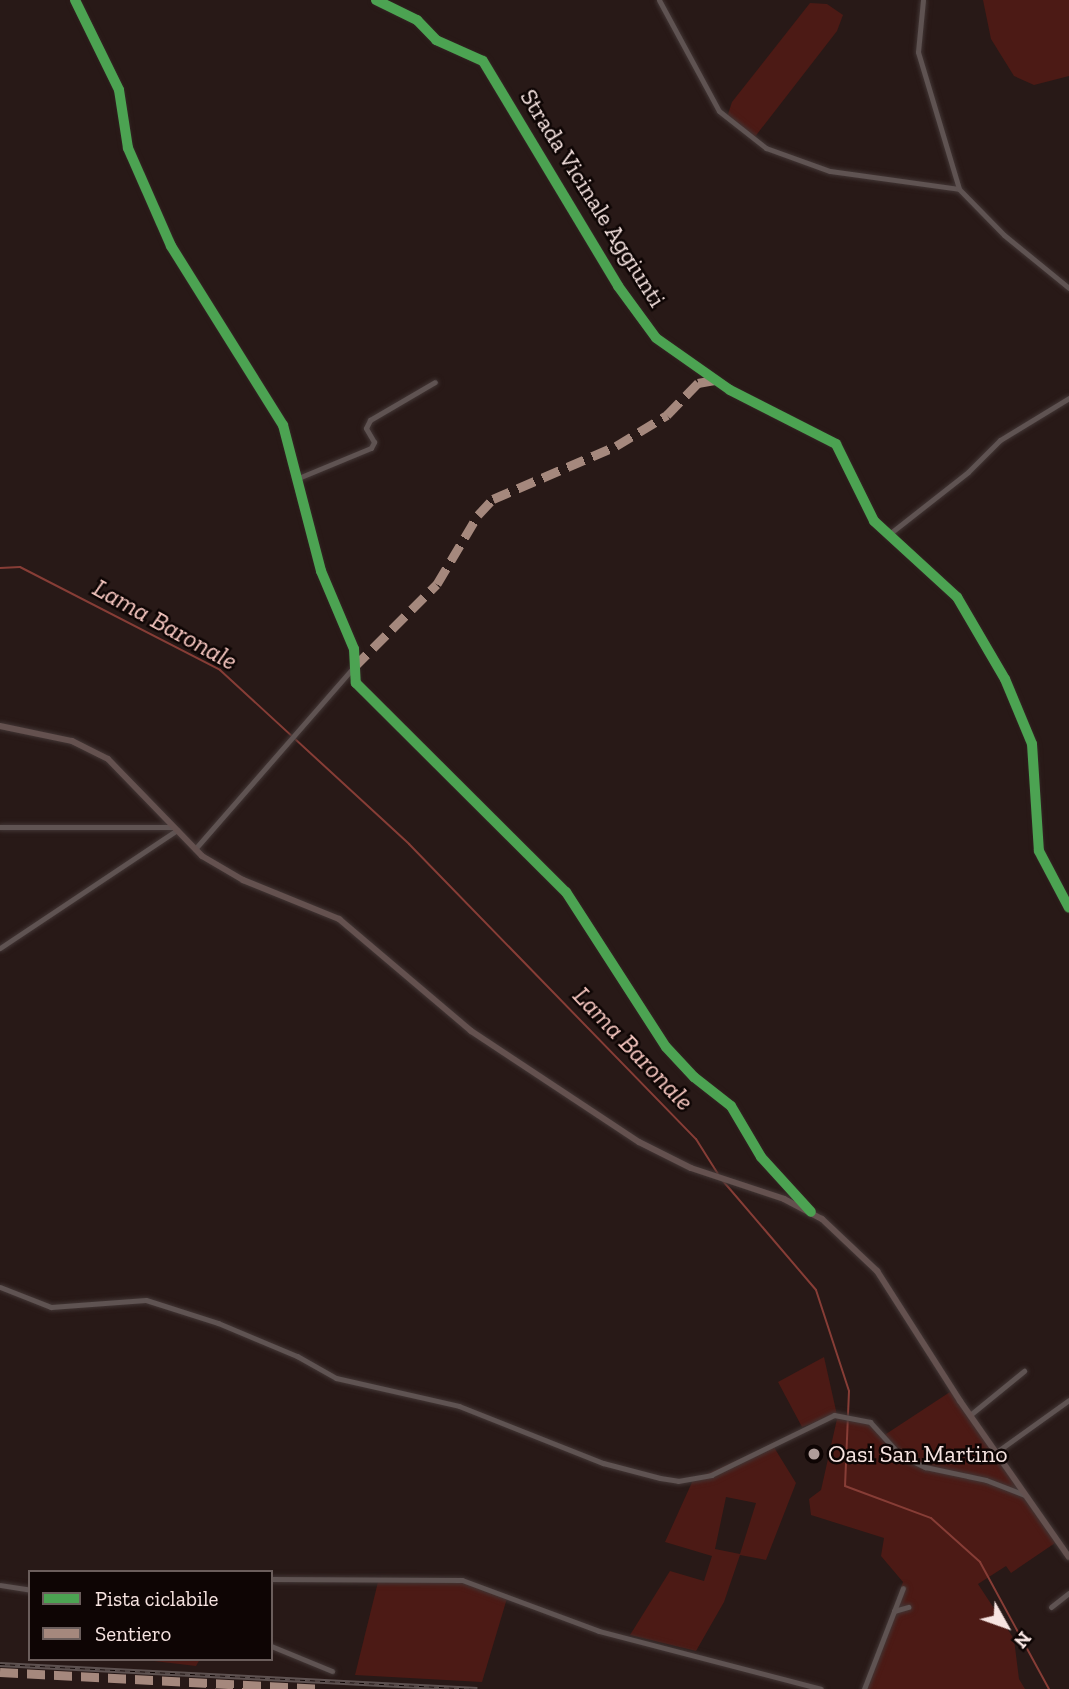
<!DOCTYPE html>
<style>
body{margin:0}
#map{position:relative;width:1069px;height:1689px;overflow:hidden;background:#281917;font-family:"Zilla Slab",serif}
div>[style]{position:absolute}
.green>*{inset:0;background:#4c1a15}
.stream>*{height:2px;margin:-1px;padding:0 1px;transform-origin:1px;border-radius:1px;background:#873d36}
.roads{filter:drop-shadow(0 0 2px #423635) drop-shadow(0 0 2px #423635)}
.minor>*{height:5px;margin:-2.5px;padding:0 2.5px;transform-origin:2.5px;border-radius:2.5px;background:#5f5352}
.major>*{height:6px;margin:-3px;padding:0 3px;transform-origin:3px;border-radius:3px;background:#64514f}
.rail>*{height:4.5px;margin-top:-2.25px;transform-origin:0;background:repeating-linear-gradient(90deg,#0e0504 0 5px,#5e5251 0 10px);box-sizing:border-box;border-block:2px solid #5e5251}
.quiet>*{height:9px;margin-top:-4.5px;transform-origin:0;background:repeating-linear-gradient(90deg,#a5887d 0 18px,transparent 0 27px)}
.cycleway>*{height:10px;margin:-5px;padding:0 5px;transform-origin:5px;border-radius:5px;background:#4ca352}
.dots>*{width:19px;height:19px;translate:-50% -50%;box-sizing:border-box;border:4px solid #0e0504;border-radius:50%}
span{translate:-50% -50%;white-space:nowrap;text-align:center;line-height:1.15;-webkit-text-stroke:5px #0e0504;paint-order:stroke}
.street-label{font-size:24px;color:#f7e4e1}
.poi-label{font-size:24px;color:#f7e4e1}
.left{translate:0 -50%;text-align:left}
.water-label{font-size:26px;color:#f7c7c0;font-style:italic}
.legend{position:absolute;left:28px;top:1570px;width:245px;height:91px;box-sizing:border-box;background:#0e0504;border:2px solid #6b5e5c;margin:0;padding:9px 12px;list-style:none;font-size:21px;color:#f7e4e1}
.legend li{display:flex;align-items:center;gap:14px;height:35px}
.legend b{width:35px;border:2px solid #6b5e5c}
.north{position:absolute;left:971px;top:1591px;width:70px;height:70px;-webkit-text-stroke:5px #0e0504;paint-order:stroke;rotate:130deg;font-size:19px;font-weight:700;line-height:28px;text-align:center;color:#f7e4e1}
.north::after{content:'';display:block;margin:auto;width:24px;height:32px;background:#f7e4e1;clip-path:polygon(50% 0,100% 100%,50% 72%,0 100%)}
</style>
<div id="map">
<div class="green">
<div style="clip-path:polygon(983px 0,1069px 0,1069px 76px,1034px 85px,1014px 76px,991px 39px)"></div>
<div style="clip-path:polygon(810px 3px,827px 4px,843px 15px,837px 31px,754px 138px,727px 117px,732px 102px)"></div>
<div style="clip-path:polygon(824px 1357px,837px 1415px,802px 1427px,778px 1382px)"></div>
<div style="clip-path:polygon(953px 1390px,1058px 1541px,1011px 1573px,1006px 1566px,978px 1584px,1014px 1639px,1019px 1679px,1025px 1689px,865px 1689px,903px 1582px,881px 1556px,884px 1538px,811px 1515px,809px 1499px,821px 1490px,837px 1419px,873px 1425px,883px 1436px)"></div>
<div style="clip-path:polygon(evenodd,772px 1444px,796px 1483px,766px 1560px,740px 1555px,724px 1602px,696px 1651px,630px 1635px,670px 1571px,704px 1581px,712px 1556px,665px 1542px,693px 1480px,772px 1444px,726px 1497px,756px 1503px,740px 1554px,715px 1549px,726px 1497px)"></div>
<div style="clip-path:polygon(379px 1578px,468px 1581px,508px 1595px,482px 1682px,355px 1675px)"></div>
<div style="clip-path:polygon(137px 1659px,200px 1659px,196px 1666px)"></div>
</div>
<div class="stream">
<div style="left:0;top:568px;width:20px;rotate:-3deg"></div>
<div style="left:20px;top:567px;width:225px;rotate:27.2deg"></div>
<div style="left:220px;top:670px;width:257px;rotate:42.6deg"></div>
<div style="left:409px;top:844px;width:412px;rotate:45.8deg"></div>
<div style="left:696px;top:1139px;width:41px;rotate:57.8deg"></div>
<div style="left:723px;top:1181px;width:143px;rotate:49.5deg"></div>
<div style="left:816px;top:1290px;width:106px;rotate:71.9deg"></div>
<div style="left:849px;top:1391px;width:95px;rotate:92.4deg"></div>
<div style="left:845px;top:1486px;width:92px;rotate:20.4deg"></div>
<div style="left:931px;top:1518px;width:66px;rotate:41.9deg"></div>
<div style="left:980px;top:1562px;width:145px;rotate:61.5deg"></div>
</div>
<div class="roads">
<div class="minor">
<div style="left:75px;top:0;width:100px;rotate:63.9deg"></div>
<div style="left:119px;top:90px;width:59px;rotate:81.2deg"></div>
<div style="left:128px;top:148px;width:107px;rotate:66.3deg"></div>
<div style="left:171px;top:246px;width:211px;rotate:58deg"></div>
<div style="left:283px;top:425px;width:151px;rotate:75.4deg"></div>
<div style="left:321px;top:571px;width:85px;rotate:67.1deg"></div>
<div style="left:354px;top:649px;width:34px;rotate:87deg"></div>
<div style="left:356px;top:683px;width:296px;rotate:44.9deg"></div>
<div style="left:566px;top:892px;width:184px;rotate:57.2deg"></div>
<div style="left:666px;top:1047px;width:41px;rotate:47deg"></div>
<div style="left:694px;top:1077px;width:47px;rotate:38.1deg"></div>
<div style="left:731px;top:1106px;width:59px;rotate:59.5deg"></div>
<div style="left:761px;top:1157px;width:74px;rotate:47.7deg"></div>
<div style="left:376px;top:0;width:46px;rotate:26deg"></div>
<div style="left:417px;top:20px;width:28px;rotate:46deg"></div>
<div style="left:436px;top:40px;width:51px;rotate:24.1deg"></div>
<div style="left:483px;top:61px;width:262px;rotate:59deg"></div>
<div style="left:618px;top:286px;width:64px;rotate:53.8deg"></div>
<div style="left:656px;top:338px;width:90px;rotate:35.1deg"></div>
<div style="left:730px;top:390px;width:119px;rotate:27deg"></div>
<div style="left:836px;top:444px;width:86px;rotate:63.7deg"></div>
<div style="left:874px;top:521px;width:113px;rotate:42.5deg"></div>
<div style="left:957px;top:597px;width:95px;rotate:59.7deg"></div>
<div style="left:1005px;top:679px;width:70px;rotate:67.4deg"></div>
<div style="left:1032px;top:744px;width:107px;rotate:86.3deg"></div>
<div style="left:1039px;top:851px;width:64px;rotate:62.2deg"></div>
<div style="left:659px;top:0;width:126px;rotate:61.6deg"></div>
<div style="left:719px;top:111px;width:60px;rotate:38.2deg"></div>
<div style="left:766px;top:148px;width:68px;rotate:19.8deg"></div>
<div style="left:830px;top:171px;width:130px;rotate:7.9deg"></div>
<div style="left:923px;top:0;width:52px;rotate:95.5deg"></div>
<div style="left:918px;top:52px;width:143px;rotate:73.3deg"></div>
<div style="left:959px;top:189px;width:64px;rotate:45.6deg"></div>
<div style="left:1004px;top:235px;width:84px;rotate:39.2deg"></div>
<div style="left:296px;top:479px;width:81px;rotate:-22.5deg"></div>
<div style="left:371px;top:448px;width:7px;rotate:-63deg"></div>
<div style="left:374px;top:442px;width:16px;rotate:-120deg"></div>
<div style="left:366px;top:428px;width:9px;rotate:-63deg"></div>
<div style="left:370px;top:420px;width:75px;rotate:-30.3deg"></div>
<div style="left:888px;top:535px;width:102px;rotate:-38.2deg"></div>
<div style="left:968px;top:472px;width:45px;rotate:-45deg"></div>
<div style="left:1000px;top:440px;width:81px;rotate:-31.3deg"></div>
<div style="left:0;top:827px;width:174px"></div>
<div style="left:195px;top:849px;width:242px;rotate:-48.9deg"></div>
<div style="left:0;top:948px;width:213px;rotate:-33.7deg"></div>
<div style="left:0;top:1287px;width:55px;rotate:21.4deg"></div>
<div style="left:51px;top:1307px;width:95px;rotate:-4.2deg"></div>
<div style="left:146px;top:1300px;width:76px;rotate:17.7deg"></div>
<div style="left:218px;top:1323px;width:86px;rotate:22.7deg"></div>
<div style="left:297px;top:1356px;width:45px;rotate:29.4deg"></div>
<div style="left:336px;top:1378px;width:126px;rotate:12.8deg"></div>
<div style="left:459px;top:1406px;width:155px;rotate:21.6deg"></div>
<div style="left:603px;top:1463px;width:59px;rotate:14.7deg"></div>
<div style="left:660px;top:1478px;width:18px;rotate:9deg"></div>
<div style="left:678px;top:1481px;width:34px;rotate:-10deg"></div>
<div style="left:711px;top:1475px;width:137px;rotate:-26deg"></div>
<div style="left:834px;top:1415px;width:37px;rotate:11deg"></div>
<div style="left:870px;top:1422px;width:45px;rotate:47.7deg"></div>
<div style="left:900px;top:1455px;width:28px;rotate:26deg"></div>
<div style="left:925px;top:1467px;width:62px;rotate:12deg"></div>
<div style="left:986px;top:1480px;width:42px;rotate:21deg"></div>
<div style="left:970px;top:1415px;width:70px;rotate:-39.2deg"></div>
<div style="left:995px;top:1453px;width:91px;rotate:-35.6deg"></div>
<div style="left:271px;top:1579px;width:191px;rotate:0.3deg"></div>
<div style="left:462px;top:1580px;width:146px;rotate:20.4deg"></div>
<div style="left:599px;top:1631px;width:229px;rotate:14.6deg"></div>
<div style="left:0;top:1585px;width:30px;rotate:9deg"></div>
<div style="left:1051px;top:1607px;width:23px;rotate:-38deg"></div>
<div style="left:894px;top:1611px;width:15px;rotate:-16deg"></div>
<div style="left:271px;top:1646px;width:66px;rotate:22.3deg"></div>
<div style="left:864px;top:1689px;width:108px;rotate:-68.9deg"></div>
</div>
<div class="major">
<div style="left:0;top:726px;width:74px;rotate:11.8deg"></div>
<div style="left:72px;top:741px;width:40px;rotate:26.6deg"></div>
<div style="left:108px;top:759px;width:135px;rotate:45.9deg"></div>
<div style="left:202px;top:856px;width:48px;rotate:30.3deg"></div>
<div style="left:243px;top:880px;width:104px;rotate:22.1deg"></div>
<div style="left:339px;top:919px;width:173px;rotate:40.3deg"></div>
<div style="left:471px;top:1031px;width:201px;rotate:33.5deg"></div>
<div style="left:639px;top:1142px;width:58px;rotate:26.6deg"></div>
<div style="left:691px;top:1168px;width:98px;rotate:18.4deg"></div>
<div style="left:784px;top:1199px;width:43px;rotate:27.8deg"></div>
<div style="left:822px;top:1219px;width:76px;rotate:43.4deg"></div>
<div style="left:877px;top:1271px;width:154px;rotate:57.4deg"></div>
<div style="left:960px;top:1401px;width:190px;rotate:55.1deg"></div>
</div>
</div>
<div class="rail">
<div style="left:0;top:1664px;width:478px;rotate:3deg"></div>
</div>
<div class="quiet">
<div style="left:354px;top:667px;width:117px;rotate:-45deg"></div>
<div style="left:437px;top:584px;width:80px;rotate:-59.3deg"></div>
<div style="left:478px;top:515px;width:22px;rotate:-47deg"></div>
<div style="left:493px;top:499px;width:134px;rotate:-23.3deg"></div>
<div style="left:616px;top:446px;width:60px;rotate:-31.3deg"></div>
<div style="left:667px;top:415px;width:45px;rotate:-45.9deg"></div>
<div style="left:698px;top:383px;width:17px;rotate:-10deg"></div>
<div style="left:0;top:1672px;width:324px;rotate:3deg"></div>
</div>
<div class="cycleway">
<div style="left:75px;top:0;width:100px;rotate:63.9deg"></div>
<div style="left:119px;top:90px;width:59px;rotate:81.2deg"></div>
<div style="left:128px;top:148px;width:107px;rotate:66.3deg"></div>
<div style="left:171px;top:246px;width:211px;rotate:58deg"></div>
<div style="left:283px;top:425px;width:151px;rotate:75.4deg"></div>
<div style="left:321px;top:571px;width:85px;rotate:67.1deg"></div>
<div style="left:354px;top:649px;width:34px;rotate:87deg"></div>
<div style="left:356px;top:683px;width:296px;rotate:44.9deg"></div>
<div style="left:566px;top:892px;width:184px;rotate:57.2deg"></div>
<div style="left:666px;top:1047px;width:41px;rotate:47deg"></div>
<div style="left:694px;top:1077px;width:47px;rotate:38.1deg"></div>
<div style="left:731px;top:1106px;width:59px;rotate:59.5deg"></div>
<div style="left:761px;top:1157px;width:74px;rotate:47.7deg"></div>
<div style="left:376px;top:0;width:46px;rotate:26deg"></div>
<div style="left:417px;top:20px;width:28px;rotate:46deg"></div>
<div style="left:436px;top:40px;width:51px;rotate:24.1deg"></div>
<div style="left:483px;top:61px;width:262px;rotate:59deg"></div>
<div style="left:618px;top:286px;width:64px;rotate:53.8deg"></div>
<div style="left:656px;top:338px;width:90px;rotate:35.1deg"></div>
<div style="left:730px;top:390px;width:119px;rotate:27deg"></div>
<div style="left:836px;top:444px;width:86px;rotate:63.7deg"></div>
<div style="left:874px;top:521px;width:113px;rotate:42.5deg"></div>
<div style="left:957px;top:597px;width:95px;rotate:59.7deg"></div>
<div style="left:1005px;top:679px;width:70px;rotate:67.4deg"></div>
<div style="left:1032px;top:744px;width:107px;rotate:86.3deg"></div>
<div style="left:1039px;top:851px;width:64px;rotate:62.2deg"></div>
</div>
<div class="dots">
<div style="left:814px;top:1454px;background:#af9d9a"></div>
</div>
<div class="street-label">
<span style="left:593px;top:198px;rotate:58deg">Strada Vicinale Aggiunti</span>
</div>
<div class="poi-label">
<span class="left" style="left:828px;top:1454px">Oasi San Martino</span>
</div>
<div class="water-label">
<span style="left:165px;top:625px;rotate:29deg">Lama Baronale</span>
<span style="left:633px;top:1049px;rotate:46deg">Lama Baronale</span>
</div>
<ul class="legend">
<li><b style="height:9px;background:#4ca352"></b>Pista ciclabile</li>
<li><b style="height:9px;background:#a5887d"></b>Sentiero</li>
</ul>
<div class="north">N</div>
</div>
